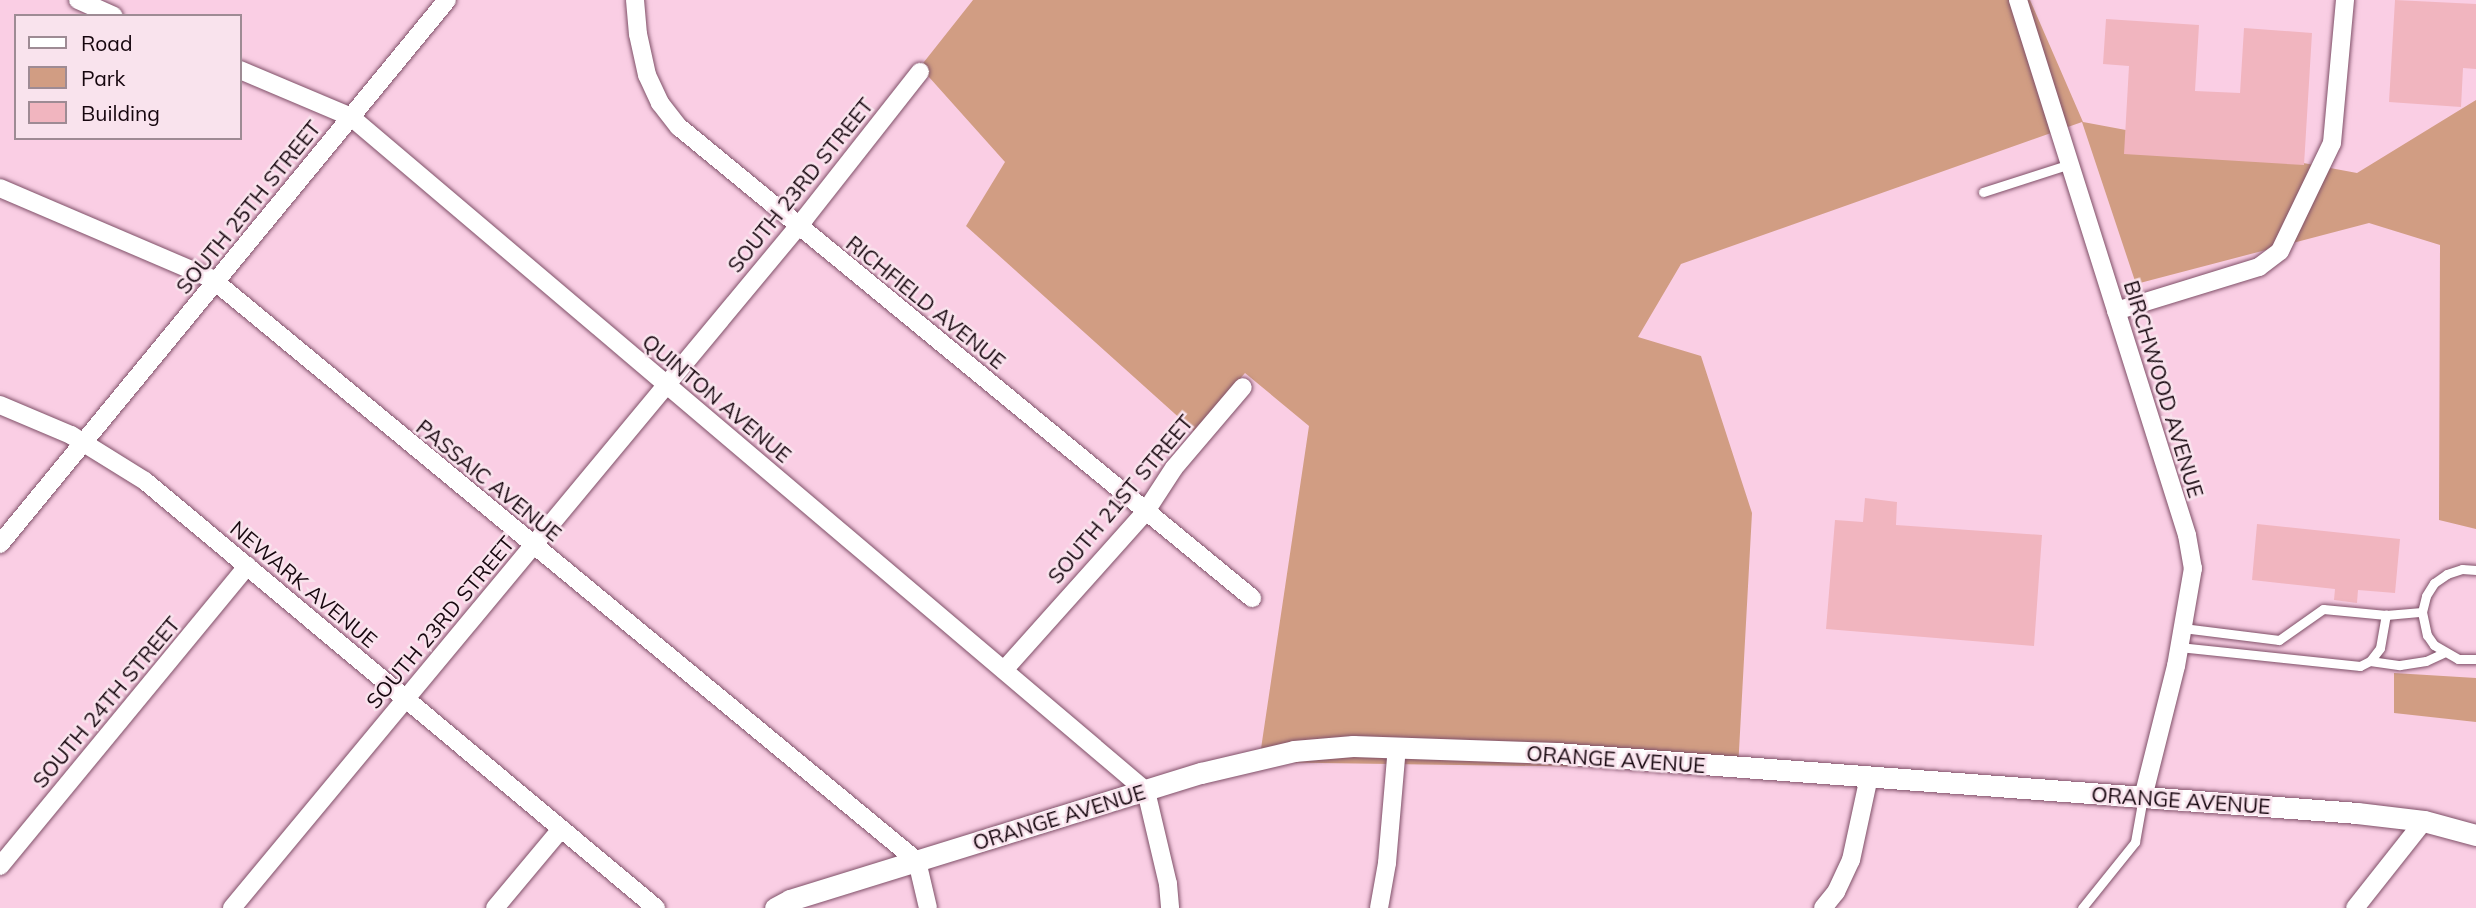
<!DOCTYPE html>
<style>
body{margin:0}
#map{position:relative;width:2476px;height:908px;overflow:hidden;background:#facee4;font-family:Mulish,sans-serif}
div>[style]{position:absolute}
.green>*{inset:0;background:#d19d83}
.building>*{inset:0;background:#f1b5bf}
.roads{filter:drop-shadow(0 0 2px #7f5068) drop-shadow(0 0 2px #7f5068)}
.service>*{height:9px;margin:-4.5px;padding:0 4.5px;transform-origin:4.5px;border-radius:4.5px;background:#fff}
.minor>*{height:18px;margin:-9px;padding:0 9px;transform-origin:9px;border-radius:9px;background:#fff}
.tertiary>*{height:21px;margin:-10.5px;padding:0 10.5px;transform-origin:10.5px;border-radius:10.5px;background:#fff}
span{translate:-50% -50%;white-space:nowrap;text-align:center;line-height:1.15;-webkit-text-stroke:5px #f9e3ed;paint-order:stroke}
.street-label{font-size:21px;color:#16060e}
.legend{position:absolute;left:14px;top:14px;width:228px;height:126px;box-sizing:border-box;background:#f9e3ed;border:2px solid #9e8b94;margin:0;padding:9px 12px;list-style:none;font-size:21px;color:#16060e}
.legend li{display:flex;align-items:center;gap:14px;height:35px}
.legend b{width:35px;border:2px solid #9e8b94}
</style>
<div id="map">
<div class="green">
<div style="clip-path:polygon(973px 0,2030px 0,2083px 122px,2357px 173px,2476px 100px,2476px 529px,2439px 520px,2440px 245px,2369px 223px,2136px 284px,2082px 122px,1681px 264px,1638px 337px,1701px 356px,1752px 513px,1738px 769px,1259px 762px,1309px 426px,1245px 373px,1194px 431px,966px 226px,1005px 162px,920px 67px)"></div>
<div style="clip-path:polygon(2394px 673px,2476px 678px,2476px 722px,2394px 713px)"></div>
</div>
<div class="building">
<div style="clip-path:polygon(2395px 0,2476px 4px,2476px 69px,2463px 68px,2461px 107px,2389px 102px)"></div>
<div style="clip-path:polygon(2106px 19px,2199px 25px,2195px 91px,2240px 93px,2244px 28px,2312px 33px,2304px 165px,2124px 154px,2129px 66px,2103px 64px)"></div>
<div style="clip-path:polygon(1865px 498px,1897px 502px,1896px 525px,2042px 535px,2034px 646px,1826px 629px,1835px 520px,1863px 522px)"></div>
<div style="clip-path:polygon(2257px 524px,2400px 539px,2395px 593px,2358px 590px,2357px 603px,2334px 600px,2335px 589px,2252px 580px)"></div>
</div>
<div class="roads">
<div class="service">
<div style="left:1983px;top:192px;width:91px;rotate:-17.8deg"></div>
<div style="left:2476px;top:570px;width:14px;rotate:-176deg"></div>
<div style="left:2462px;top:569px;width:16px;rotate:162deg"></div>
<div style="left:2447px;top:574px;width:16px;rotate:145deg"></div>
<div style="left:2434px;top:583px;width:15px;rotate:122deg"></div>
<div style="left:2426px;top:596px;width:16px;rotate:104deg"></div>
<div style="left:2422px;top:612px;width:24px;rotate:78deg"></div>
<div style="left:2427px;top:635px;width:12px;rotate:55deg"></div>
<div style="left:2434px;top:645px;width:28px;rotate:30deg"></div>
<div style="left:2458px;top:659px;width:18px"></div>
<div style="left:2386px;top:615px;width:36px;rotate:-5deg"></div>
<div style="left:2179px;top:647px;width:182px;rotate:6deg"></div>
<div style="left:2360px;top:666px;width:11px;rotate:-27deg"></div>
<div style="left:2370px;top:661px;width:16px;rotate:-52deg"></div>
<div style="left:2380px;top:648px;width:34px;rotate:-80deg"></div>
<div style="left:2386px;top:615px;width:63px;rotate:-174.6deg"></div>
<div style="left:2323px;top:609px;width:54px;rotate:144.8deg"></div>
<div style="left:2279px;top:640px;width:97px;rotate:-172.9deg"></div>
<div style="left:2370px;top:661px;width:30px;rotate:8deg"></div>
<div style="left:2400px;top:665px;width:26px;rotate:-9deg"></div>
<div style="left:2426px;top:661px;width:19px;rotate:-25deg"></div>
<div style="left:2082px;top:908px;width:85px;rotate:-51.2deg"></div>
<div style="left:2135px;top:842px;width:46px;rotate:-79.9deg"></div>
</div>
<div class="minor">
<div style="left:78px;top:0;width:39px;rotate:24deg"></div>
<div style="left:635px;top:0;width:34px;rotate:85deg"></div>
<div style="left:638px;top:34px;width:42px;rotate:77.6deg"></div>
<div style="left:647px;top:75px;width:31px;rotate:65deg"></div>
<div style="left:660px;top:103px;width:31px;rotate:52deg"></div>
<div style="left:679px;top:127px;width:742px;rotate:39.42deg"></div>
<div style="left:2018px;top:0;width:561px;rotate:72.47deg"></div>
<div style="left:2187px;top:535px;width:34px;rotate:80deg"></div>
<div style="left:2193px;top:568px;width:99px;rotate:99.8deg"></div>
<div style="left:2176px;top:666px;width:135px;rotate:104.1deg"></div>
<div style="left:240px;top:70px;width:121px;rotate:22.9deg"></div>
<div style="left:351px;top:117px;width:1042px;rotate:40.29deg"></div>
<div style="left:1146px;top:791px;width:96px;rotate:76.7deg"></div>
<div style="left:1168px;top:884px;width:24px;rotate:85deg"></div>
<div style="left:0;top:188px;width:231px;rotate:23.2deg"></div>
<div style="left:212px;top:279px;width:914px;rotate:39.54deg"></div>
<div style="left:917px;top:861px;width:48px;rotate:76.8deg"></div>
<div style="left:2116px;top:311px;width:150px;rotate:-17.1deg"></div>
<div style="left:2259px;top:267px;width:26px;rotate:-37deg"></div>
<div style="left:2280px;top:251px;width:120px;rotate:-64.3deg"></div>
<div style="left:2332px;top:143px;width:144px;rotate:-84.8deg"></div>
<div style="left:0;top:405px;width:77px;rotate:22.9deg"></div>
<div style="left:71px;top:435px;width:87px;rotate:31.9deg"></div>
<div style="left:145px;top:481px;width:666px;rotate:39.88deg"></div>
<div style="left:0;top:544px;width:704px;rotate:-50.59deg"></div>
<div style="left:1004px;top:670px;width:213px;rotate:-48.2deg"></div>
<div style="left:1146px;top:511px;width:51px;rotate:-56.9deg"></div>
<div style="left:1174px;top:468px;width:106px;rotate:-49.6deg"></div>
<div style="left:0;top:866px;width:389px;rotate:-50.5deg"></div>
<div style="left:232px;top:908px;width:897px;rotate:-50.29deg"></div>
<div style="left:805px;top:218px;width:186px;rotate:-51.8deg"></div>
<div style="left:495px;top:908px;width:103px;rotate:-50.1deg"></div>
<div style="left:1379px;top:908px;width:46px;rotate:-79.9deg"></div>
<div style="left:1387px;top:863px;width:116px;rotate:-85.1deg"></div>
<div style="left:1823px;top:908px;width:21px;rotate:-51deg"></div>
<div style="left:1836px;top:892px;width:35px;rotate:-65deg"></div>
<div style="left:1851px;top:860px;width:85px;rotate:-77.8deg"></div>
<div style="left:2355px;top:908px;width:111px;rotate:-51.6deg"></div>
</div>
<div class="tertiary">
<div style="left:775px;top:908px;width:17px;rotate:-28deg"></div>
<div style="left:790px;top:900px;width:430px;rotate:-17.2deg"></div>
<div style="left:1201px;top:773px;width:96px;rotate:-13.3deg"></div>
<div style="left:1294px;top:751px;width:59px;rotate:-4.8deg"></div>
<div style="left:1353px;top:746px;width:203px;rotate:2deg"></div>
<div style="left:1556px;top:753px;width:803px;rotate:4.28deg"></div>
<div style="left:2357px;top:813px;width:67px;rotate:6.8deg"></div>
<div style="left:2424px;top:821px;width:54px;rotate:15.1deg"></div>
</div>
</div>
<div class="street-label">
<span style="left:800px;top:185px;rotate:-51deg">SOUTH 23RD STREET</span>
<span style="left:248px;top:207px;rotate:-51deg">SOUTH 25TH STREET</span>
<span style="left:926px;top:302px;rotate:39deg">RICHFIELD AVENUE</span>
<span style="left:2164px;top:389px;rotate:73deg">BIRCHWOOD AVENUE</span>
<span style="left:717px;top:398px;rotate:40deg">QUINTON AVENUE</span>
<span style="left:489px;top:480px;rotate:39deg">PASSAIC AVENUE</span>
<span style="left:1120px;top:499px;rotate:-50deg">SOUTH 21ST STREET</span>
<span style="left:304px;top:584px;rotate:40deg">NEWARK AVENUE</span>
<span style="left:440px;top:622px;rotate:-50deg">SOUTH 23RD STREET</span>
<span style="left:106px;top:702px;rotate:-50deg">SOUTH 24TH STREET</span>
<span style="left:1616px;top:759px;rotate:4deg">ORANGE AVENUE</span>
<span style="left:2181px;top:800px;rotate:4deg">ORANGE AVENUE</span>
<span style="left:1059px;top:817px;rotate:-17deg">ORANGE AVENUE</span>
</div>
<ul class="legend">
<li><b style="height:9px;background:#fff"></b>Road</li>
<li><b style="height:19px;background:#d19d83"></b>Park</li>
<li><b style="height:19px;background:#f1b5bf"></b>Building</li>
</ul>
</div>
